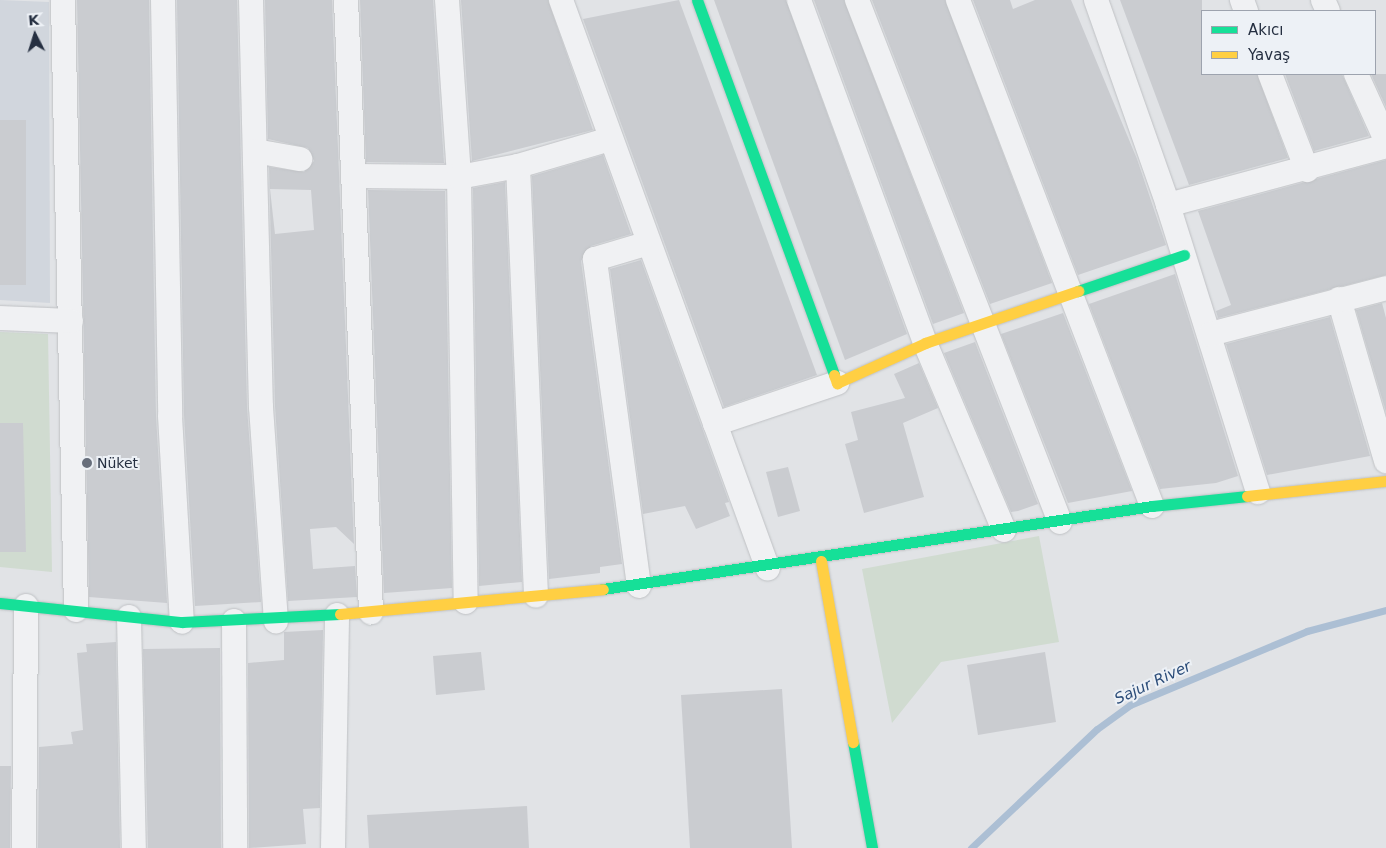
<!DOCTYPE html>
<meta charset="utf-8">
<style>
body{margin:0}
#map{position:relative;width:1386px;height:848px;overflow:hidden;background:#e1e3e6;font-family:"DejaVu Sans",sans-serif}
div>[style]{position:absolute}
.built>*{inset:0;background:#d1d6dd}
.green>*{inset:0;background:#d0dbd0}
.stream>*{height:7px;margin:-3.5px;padding:0 3.5px;transform-origin:3.5px;border-radius:3.5px;background:#acbfd4}
.building>*{inset:0;background:#caccd0}
.roads{filter:drop-shadow(0 0 1px #bfc1c4) drop-shadow(0 0 1px #bfc1c4)}
.street>*{height:24px;margin:-12px;padding:0 12px;transform-origin:12px;border-radius:12px;background:#f0f1f3}
.fast>*{height:11px;margin:-5.5px;padding:0 5.5px;transform-origin:5.5px;border-radius:5.5px;background:#16e098}
.slow>*{height:11px;margin:-5.5px;padding:0 5.5px;transform-origin:5.5px;border-radius:5.5px;background:#ffcf43}
.dots>*{width:14px;height:14px;translate:-50% -50%;box-sizing:border-box;border:2px solid #edf1f6;border-radius:50%}
span{translate:-50% -50%;white-space:nowrap;text-align:center;line-height:1.15;-webkit-text-stroke:4px #edf1f6;paint-order:stroke}
.poi-label{font-size:14px;color:#252f41}
.left{translate:0 -50%;text-align:left}
.water-label{font-size:15px;color:#2c4d79;font-style:italic}
.legend{position:absolute;left:1201px;top:10px;width:175px;height:65px;box-sizing:border-box;background:#edf1f6;border:1px solid #9da3ae;margin:0;padding:6px 9px;list-style:none;font-size:15px;color:#252f41}
.legend li{display:flex;align-items:center;gap:10px;height:25px}
.legend b{width:25px;border:1px solid #9da3ae}
.north{position:absolute;left:10px;top:10px;width:50px;height:50px;-webkit-text-stroke:4px #edf1f6;paint-order:stroke;rotate:355deg;font-size:14px;font-weight:700;line-height:20px;text-align:center;color:#252f41}
.north::after{content:'';display:block;margin:auto;width:18px;height:22px;background:#252f41;clip-path:polygon(50% 0,100% 100%,50% 72%,0 100%)}
</style>
<div id="map">
<div class="built">
<div style="clip-path:polygon(0 0,49px 2px,50px 303px,0 300px)"></div>
</div>
<div class="green">
<div style="clip-path:polygon(0 332px,48px 334px,52px 572px,0 567px)"></div>
<div style="clip-path:polygon(1039px 536px,1059px 642px,941px 662px,892px 723px,862px 569px)"></div>
</div>
<div class="stream">
<div style="left:971px;top:848px;width:173px;rotate:-43.4deg"></div>
<div style="left:1097px;top:729px;width:41px;rotate:-36deg"></div>
<div style="left:1130px;top:705px;width:192px;rotate:-22.7deg"></div>
<div style="left:1307px;top:631px;width:82px;rotate:-14.9deg"></div>
</div>
<div class="building">
<div style="clip-path:polygon(77px 0,149px 0,156px 416px,167px 603px,89px 597px)"></div>
<div style="clip-path:polygon(177px 0,237px 0,247px 407px,261px 602px,195px 606px,184px 415px)"></div>
<div style="clip-path:polygon(evenodd,265px 0,332px 0,354px 544px,336px 527px,310px 529px,313px 569px,355px 566px,357px 597px,288px 601px,275px 406px,269px 167px,304px 172px,314px 161px,308px 148px,268px 139px,265px 0,270px 189px,311px 190px,314px 230px,275px 234px,270px 189px)"></div>
<div style="clip-path:polygon(360px 0,433px 0,444px 163px,366px 162px)"></div>
<div style="clip-path:polygon(461px 0,548px 0,593px 130px,472px 161px)"></div>
<div style="clip-path:polygon(679px 0,817px 375px,724px 407px,583px 19px)"></div>
<div style="clip-path:polygon(714px 0,786px 0,907px 334px,845px 360px)"></div>
<div style="clip-path:polygon(814px 0,844px 0,964px 313px,933px 324px)"></div>
<div style="clip-path:polygon(872px 0,945px 0,1052px 283px,990px 304px)"></div>
<div style="clip-path:polygon(973px 0,1010px 0,1013px 9px,1035px 0,1071px 0,1137px 159px,1166px 245px,1078px 275px)"></div>
<div style="clip-path:polygon(1120px 0,1202px 0,1202px 74px,1257px 74px,1288px 158px,1189px 185px)"></div>
<div style="clip-path:polygon(1285px 74px,1342px 74px,1369px 136px,1314px 151px)"></div>
<div style="clip-path:polygon(1371px 74px,1386px 74px,1386px 107px)"></div>
<div style="clip-path:polygon(0 120px,26px 120px,26px 285px,0 285px)"></div>
<div style="clip-path:polygon(603px 155px,631px 234px,591px 246px,581px 261px,622px 564px,600px 567px,600px 573px,549px 579px,532px 176px)"></div>
<div style="clip-path:polygon(1386px 160px,1386px 275px,1218px 318px,1216px 311px,1231px 305px,1198px 211px)"></div>
<div style="clip-path:polygon(505px 182px,522px 582px,479px 586px,473px 188px)"></div>
<div style="clip-path:polygon(368px 190px,445px 191px,452px 588px,384px 593px)"></div>
<div style="clip-path:polygon(641px 260px,729px 502px,725px 503px,730px 516px,696px 529px,685px 506px,643px 514px,610px 269px)"></div>
<div style="clip-path:polygon(1175px 274px,1238px 476px,1216px 483px,1160px 489px,1089px 304px)"></div>
<div style="clip-path:polygon(1382px 303px,1386px 318px,1386px 412px,1356px 310px)"></div>
<div style="clip-path:polygon(1063px 313px,1132px 491px,1068px 503px,1001px 334px)"></div>
<div style="clip-path:polygon(1330px 317px,1370px 456px,1267px 475px,1226px 344px)"></div>
<div style="clip-path:polygon(975px 342px,1038px 504px,1018px 511px,1011px 512px,944px 353px)"></div>
<div style="clip-path:polygon(919px 363px,938px 408px,903px 423px,924px 497px,864px 513px,845px 444px,858px 440px,851px 412px,905px 398px,894px 374px)"></div>
<div style="clip-path:polygon(0 423px,23px 423px,26px 552px,0 552px)"></div>
<div style="clip-path:polygon(788px 467px,800px 511px,778px 517px,766px 472px)"></div>
<div style="clip-path:polygon(323px 630px,320px 808px,303px 809px,306px 844px,249px 848px,248px 663px,284px 660px,284px 632px)"></div>
<div style="clip-path:polygon(116px 642px,120px 848px,38px 848px,39px 747px,73px 744px,71px 732px,83px 730px,77px 653px,87px 652px,86px 644px)"></div>
<div style="clip-path:polygon(220px 648px,221px 848px,148px 848px,143px 649px)"></div>
<div style="clip-path:polygon(481px 652px,485px 690px,436px 695px,433px 656px)"></div>
<div style="clip-path:polygon(1045px 652px,1056px 722px,978px 735px,967px 665px)"></div>
<div style="clip-path:polygon(782px 689px,792px 848px,690px 848px,681px 695px)"></div>
<div style="clip-path:polygon(0 766px,11px 766px,10px 848px,0 848px)"></div>
<div style="clip-path:polygon(527px 806px,529px 848px,369px 848px,367px 815px)"></div>
</div>
<div class="roads">
<div class="street">
<div style="left:63px;top:0;width:610px;rotate:88.78deg"></div>
<div style="left:163px;top:0;width:416px;rotate:89deg"></div>
<div style="left:170px;top:416px;width:206px;rotate:86.7deg"></div>
<div style="left:251px;top:0;width:407px;rotate:88.6deg"></div>
<div style="left:261px;top:407px;width:215px;rotate:86deg"></div>
<div style="left:346px;top:0;width:613px;rotate:87.66deg"></div>
<div style="left:447px;top:0;width:177px;rotate:86.1deg"></div>
<div style="left:459px;top:177px;width:425px;rotate:89.1deg"></div>
<div style="left:561px;top:0;width:605px;rotate:70.01deg"></div>
<div style="left:799px;top:0;width:365px;rotate:69.8deg"></div>
<div style="left:925px;top:343px;width:203px;rotate:67.1deg"></div>
<div style="left:857px;top:0;width:560px;rotate:68.75deg"></div>
<div style="left:958px;top:0;width:542px;rotate:69.02deg"></div>
<div style="left:1096px;top:0;width:217px;rotate:70.6deg"></div>
<div style="left:1168px;top:205px;width:301px;rotate:72.6deg"></div>
<div style="left:1242px;top:0;width:12px;rotate:70deg"></div>
<div style="left:1323px;top:0;width:12px;rotate:66deg"></div>
<div style="left:1270px;top:74px;width:103px;rotate:68.9deg"></div>
<div style="left:1356px;top:74px;width:72px;rotate:65.6deg"></div>
<div style="left:255px;top:151px;width:46px;rotate:10.1deg"></div>
<div style="left:518px;top:166px;width:430px;rotate:87.6deg"></div>
<div style="left:355px;top:176px;width:104px;rotate:0.6deg"></div>
<div style="left:459px;top:177px;width:60px;rotate:-10.6deg"></div>
<div style="left:518px;top:166px;width:96px;rotate:-16.4deg"></div>
<div style="left:1168px;top:205px;width:226px;rotate:-15.1deg"></div>
<div style="left:1339px;top:299px;width:169px;rotate:73.8deg"></div>
<div style="left:0;top:318px;width:71px;rotate:2.4deg"></div>
<div style="left:1210px;top:334px;width:182px;rotate:-14.6deg"></div>
<div style="left:715px;top:424px;width:129px;rotate:-18.6deg"></div>
<div style="left:639px;top:586px;width:330px;rotate:-97.7deg"></div>
<div style="left:595px;top:259px;width:56px;rotate:-16.5deg"></div>
<div style="left:129px;top:617px;width:231px;rotate:88.8deg"></div>
<div style="left:234px;top:621px;width:227px;rotate:89.7deg"></div>
<div style="left:24px;top:848px;width:242px;rotate:-89.5deg"></div>
<div style="left:333px;top:848px;width:233px;rotate:-89deg"></div>
</div>
<div class="fast">
<div style="left:697px;top:0;width:399px;rotate:69.9deg"></div>
<div style="left:1078px;top:291px;width:112px;rotate:-18.8deg"></div>
<div style="left:603px;top:589px;width:555px;rotate:-8.6deg"></div>
<div style="left:1152px;top:506px;width:96px;rotate:-6deg"></div>
<div style="left:0;top:603px;width:183px;rotate:6deg"></div>
<div style="left:182px;top:622px;width:158px;rotate:-2.9deg"></div>
<div style="left:853px;top:742px;width:108px;rotate:79.8deg"></div>
</div>
<div class="slow">
<div style="left:834px;top:375px;width:9px;rotate:69deg"></div>
<div style="left:837px;top:383px;width:97px;rotate:-24.4deg"></div>
<div style="left:925px;top:343px;width:162px;rotate:-18.8deg"></div>
<div style="left:1247px;top:496px;width:140px;rotate:-6.2deg"></div>
<div style="left:821px;top:561px;width:184px;rotate:80deg"></div>
<div style="left:340px;top:614px;width:264px;rotate:-5.4deg"></div>
</div>
</div>
<div class="dots">
<div style="left:87px;top:463px;background:#676e7b"></div>
</div>
<div class="poi-label">
<span class="left" style="left:97px;top:463px">Nüket</span>
</div>
<div class="water-label">
<span style="left:1153px;top:683px;rotate:-25deg">Sajur River</span>
</div>
<ul class="legend">
<li><b style="height:6px;background:#16e098"></b>Akıcı</li>
<li><b style="height:6px;background:#ffcf43"></b>Yavaş</li>
</ul>
<div class="north">K</div>
</div>
